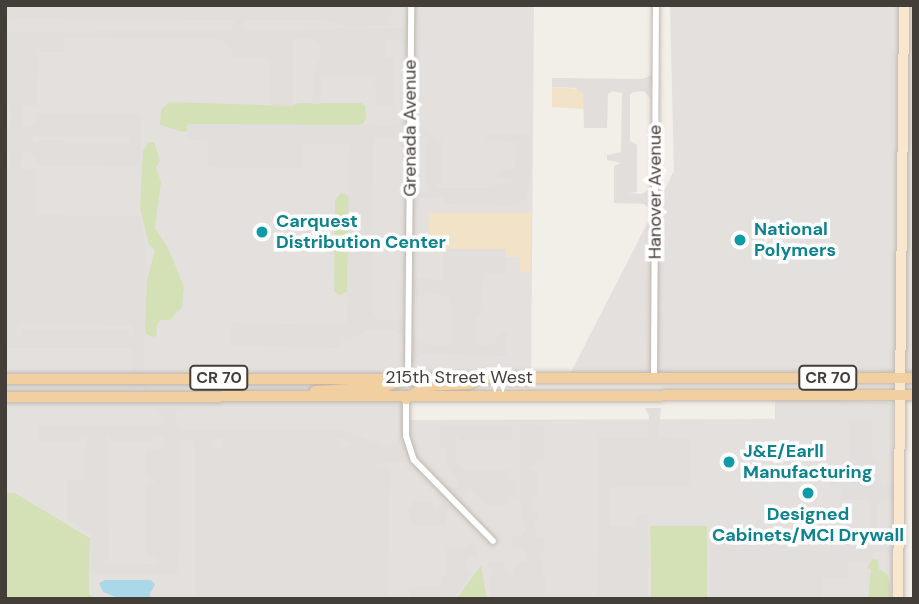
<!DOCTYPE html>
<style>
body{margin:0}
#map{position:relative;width:919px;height:604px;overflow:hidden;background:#f2eee8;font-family:"DM Sans",sans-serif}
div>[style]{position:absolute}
.industrial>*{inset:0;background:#e4e0dd}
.green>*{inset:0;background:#d4e1b6}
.sand>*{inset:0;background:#f2e3c8}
.parking>*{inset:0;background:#e1dedc}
.water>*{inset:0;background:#abd8e8}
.roads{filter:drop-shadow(0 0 2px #bfb7af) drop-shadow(0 0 2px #bfb7af)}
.street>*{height:6px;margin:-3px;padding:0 3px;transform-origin:3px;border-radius:3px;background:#fff}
.secondary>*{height:10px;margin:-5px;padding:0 5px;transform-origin:5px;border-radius:5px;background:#f8e7cc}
.primary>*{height:10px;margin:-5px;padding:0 5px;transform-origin:5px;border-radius:5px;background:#f2cfa1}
.dots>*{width:19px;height:19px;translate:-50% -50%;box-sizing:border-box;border:4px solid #fff;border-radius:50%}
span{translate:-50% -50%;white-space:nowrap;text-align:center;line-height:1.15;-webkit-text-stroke:7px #fff;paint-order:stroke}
.shield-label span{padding:2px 5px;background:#fff;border:2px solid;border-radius:5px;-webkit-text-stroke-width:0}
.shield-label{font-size:16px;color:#443e38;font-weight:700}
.street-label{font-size:18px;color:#443e38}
.culture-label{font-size:18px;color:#0d838f;font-weight:700}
.left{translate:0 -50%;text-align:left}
.frame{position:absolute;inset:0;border:7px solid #443e38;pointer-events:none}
</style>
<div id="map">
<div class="industrial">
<div style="clip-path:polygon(5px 5px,534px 5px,531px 388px,408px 388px,407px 420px,775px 419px,775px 398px,893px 403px,892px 599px,707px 599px,707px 526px,650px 526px,651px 599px,99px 599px,89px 594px,90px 538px,15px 493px,5px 493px)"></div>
<div style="clip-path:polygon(670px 5px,914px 5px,914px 374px,569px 376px,674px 171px)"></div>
</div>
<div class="green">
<div style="clip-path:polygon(169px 102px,293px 106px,298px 103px,361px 103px,365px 106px,366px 118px,363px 124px,337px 128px,212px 124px,183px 132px,160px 125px,161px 110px)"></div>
<div style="clip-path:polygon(149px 142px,154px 142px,160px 161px,156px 167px,161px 182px,155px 228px,168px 248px,184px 287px,182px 307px,170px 320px,160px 320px,156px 327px,157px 335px,153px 337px,146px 334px,145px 329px,147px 280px,155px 250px,149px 245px,140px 208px,143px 151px)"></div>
<div style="clip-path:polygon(341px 193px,349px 196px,349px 202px,347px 292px,339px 295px,334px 291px,335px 200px)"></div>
<div style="clip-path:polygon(5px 493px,15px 493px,90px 538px,89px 594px,99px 599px,5px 599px)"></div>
<div style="clip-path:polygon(650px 526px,707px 526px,707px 599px,651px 599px)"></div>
<div style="clip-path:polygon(872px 559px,878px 560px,879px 569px,888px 575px,892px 599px,868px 599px,871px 569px,867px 568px)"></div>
<div style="clip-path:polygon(481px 565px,487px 599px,457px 599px,457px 598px)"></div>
</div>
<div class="sand">
<div style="clip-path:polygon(552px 87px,579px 89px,584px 97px,584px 109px,552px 107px)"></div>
<div style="clip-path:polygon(429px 213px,531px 213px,531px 273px,520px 272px,520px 257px,506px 257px,506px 249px,428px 249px)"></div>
</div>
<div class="parking">
<div style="clip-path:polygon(evenodd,16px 5px,330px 5px,331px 10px,345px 5px,392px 5px,391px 26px,348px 27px,324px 20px,244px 20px,243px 26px,246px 30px,406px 28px,406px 48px,398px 39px,389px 39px,385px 46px,385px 58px,394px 59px,394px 106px,376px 106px,375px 75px,321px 76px,321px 104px,313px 104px,313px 72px,321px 56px,320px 44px,313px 39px,293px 39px,293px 106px,269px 105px,269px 58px,232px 57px,232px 51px,221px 39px,64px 37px,64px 52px,38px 52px,37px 106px,22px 106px,22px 123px,25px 127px,36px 123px,37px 113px,141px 114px,141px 166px,36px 165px,35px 156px,27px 150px,22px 154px,21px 169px,36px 170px,36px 215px,140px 216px,146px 249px,144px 376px,146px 384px,152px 389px,128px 389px,133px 383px,131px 348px,5px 348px,5px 170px,11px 165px,10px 154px,5px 150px,5px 129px,10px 124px,11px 115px,9px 106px,5px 105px,5px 32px,232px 30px,235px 20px,5px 19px,5px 6px,16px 8px,16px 5px,130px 131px,130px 150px,128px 142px,39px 141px,38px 145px,31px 139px,37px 134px,39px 137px,128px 138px,130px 131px,16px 5px,18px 324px,128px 325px,133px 327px,133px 335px,129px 337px,128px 329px,22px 329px,19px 337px,16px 334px,18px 324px)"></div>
<div style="clip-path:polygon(652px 75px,650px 98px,644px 91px,633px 92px,630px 95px,630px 141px,637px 145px,637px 192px,629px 193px,641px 194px,649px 190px,649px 208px,644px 204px,614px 203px,614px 166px,621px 163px,607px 160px,607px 155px,621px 152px,622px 93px,612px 91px,608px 94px,607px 128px,584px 128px,583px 94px,576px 88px,552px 87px,552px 78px,642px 79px)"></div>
<div style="clip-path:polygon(404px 119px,405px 149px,396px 137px,376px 137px,373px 142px,372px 311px,378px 320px,400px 320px,403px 316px,403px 336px,394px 330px,369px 329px,351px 339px,342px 340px,341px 348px,231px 346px,231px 323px,346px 325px,347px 330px,349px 139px,347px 144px,303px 144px,302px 168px,208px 167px,208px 141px,187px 139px,187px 124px,397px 125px)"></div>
<div style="clip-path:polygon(415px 124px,432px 133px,435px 140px,442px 140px,442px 184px,436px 184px,438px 188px,488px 188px,491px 185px,514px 183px,513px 179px,497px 178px,497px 173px,515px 168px,516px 142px,486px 139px,486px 135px,531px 135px,530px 181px,525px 200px,516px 205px,445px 204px,444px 197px,421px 198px,414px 204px,414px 185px,418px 189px,426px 188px,426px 142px,421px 137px,415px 140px)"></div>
<div style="clip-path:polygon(443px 249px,506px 249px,506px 273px,484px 273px,480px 316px,476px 316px,476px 345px,495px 345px,499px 333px,507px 333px,506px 356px,421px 354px,412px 362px,413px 334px,422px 344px,445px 346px,452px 343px,453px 311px,449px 298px,429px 291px,416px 297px,413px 305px,413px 271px,418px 278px,443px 280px)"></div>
<div style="clip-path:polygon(645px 408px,661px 408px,658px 437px,691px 438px,691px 486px,609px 487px,610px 526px,635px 526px,636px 515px,649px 515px,647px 599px,597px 599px,598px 437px,648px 437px,649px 416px)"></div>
<div style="clip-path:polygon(evenodd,153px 409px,182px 409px,176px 412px,177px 426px,180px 429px,342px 429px,387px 448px,395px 445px,399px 437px,406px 463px,391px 462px,373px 466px,390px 469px,388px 599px,195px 599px,195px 445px,190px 438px,180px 442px,179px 574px,92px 574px,92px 534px,67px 519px,67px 480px,84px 482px,85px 442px,91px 442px,92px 439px,81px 436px,80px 442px,40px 442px,38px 426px,163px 425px,165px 417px,153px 409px,152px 435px,164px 437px,163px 449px,147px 450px,146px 463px,146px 476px,155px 478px,154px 484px,146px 484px,146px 546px,147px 557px,158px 557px,158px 564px,105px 565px,104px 560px,109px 560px,108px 442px,101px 439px,109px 436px,111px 442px,151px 442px,152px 435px,153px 409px,218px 438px,341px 438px,348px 440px,352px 446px,341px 448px,339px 439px,223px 439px,223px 448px,213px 449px,211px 443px,218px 438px)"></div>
<div style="clip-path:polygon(872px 420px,872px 458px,878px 462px,878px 482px,885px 486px,894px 480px,894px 503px,886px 497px,877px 503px,877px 541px,887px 541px,893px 537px,893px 554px,882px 551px,873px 553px,872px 561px,849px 562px,848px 579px,822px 579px,822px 599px,710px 599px,711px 538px,786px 538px,787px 550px,830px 550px,831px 537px,871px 537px,870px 500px,841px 500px,841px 487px,830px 487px,830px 468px,849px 464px,849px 421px)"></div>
<div style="clip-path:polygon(528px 424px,544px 426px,544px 460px,538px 460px,531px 470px,537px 471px,537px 495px,531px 496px,533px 507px,531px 510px,539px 511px,539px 520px,532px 522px,538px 538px,544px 539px,542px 579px,546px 579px,546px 584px,542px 585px,545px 586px,545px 599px,491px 599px,488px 562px,502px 561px,512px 577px,514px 575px,512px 571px,521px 562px,528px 563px,524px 550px,516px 546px,512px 550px,512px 534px,520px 537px,526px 531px,521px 518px,520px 426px)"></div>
<div style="clip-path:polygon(440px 425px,513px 425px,511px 440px,459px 440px,458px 434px,456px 436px,456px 461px,465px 470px,508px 470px,508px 481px,515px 481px,516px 498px,509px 498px,509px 505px,486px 505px,472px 491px,473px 487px,463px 494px,462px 503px,449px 489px,456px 488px,460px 482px,447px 466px,447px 448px,440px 447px)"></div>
<div style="clip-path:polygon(442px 499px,453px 510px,446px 513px,445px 525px,412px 525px,408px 509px,412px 508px,412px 501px,432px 501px,435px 509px,441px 505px)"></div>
<div style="clip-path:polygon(474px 540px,479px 557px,467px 556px,467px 569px,472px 573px,452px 599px,442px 596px,441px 599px,410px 599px,409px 587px,441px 587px,442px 577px,446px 576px,446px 549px,465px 548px)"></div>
</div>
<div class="water">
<div style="clip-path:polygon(105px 580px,151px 580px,155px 585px,150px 593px,151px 599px,121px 599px,103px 592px,99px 583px)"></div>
</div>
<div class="roads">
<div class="street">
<div style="left:408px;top:377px;width:372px;rotate:-89.5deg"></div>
<div style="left:654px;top:379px;width:374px;rotate:-89.7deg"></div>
<div style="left:406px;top:399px;width:37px;rotate:90deg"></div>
<div style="left:406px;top:436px;width:25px;rotate:72deg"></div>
<div style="left:414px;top:460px;width:113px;rotate:45.7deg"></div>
</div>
<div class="secondary">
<div style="left:898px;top:599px;width:594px;rotate:-89.42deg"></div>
</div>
<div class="primary">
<div style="left:5px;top:379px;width:909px;rotate:-0.06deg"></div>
<div style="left:315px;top:391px;width:70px;rotate:-3.3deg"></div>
<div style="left:385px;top:387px;width:25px;rotate:-23deg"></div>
<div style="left:5px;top:397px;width:909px;rotate:-0.13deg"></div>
<div style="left:406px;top:399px;width:23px;rotate:-34deg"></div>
<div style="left:425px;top:386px;width:45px;rotate:-2.5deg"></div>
</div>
</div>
<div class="dots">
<div style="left:262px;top:232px;background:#0f9aa8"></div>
<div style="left:740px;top:240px;background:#0f9aa8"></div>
<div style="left:729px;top:462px;background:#0f9aa8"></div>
<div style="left:808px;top:493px;background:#0f9aa8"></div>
</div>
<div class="shield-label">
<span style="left:219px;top:378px">CR 70</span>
<span style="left:828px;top:378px">CR 70</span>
</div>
<div class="street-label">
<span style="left:410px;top:128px;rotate:-90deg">Grenada Avenue</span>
<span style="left:655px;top:192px;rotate:-90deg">Hanover Avenue</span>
<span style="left:459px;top:377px">215th Street West</span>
</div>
<div class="culture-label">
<span class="left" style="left:276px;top:232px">Carquest<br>Distribution Center</span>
<span class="left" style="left:754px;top:240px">National<br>Polymers</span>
<span class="left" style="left:743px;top:462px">J&amp;E/Earll<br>Manufacturing</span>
<span style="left:808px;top:525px">Designed<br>Cabinets/MCI Drywall</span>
</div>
<div class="frame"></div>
</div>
